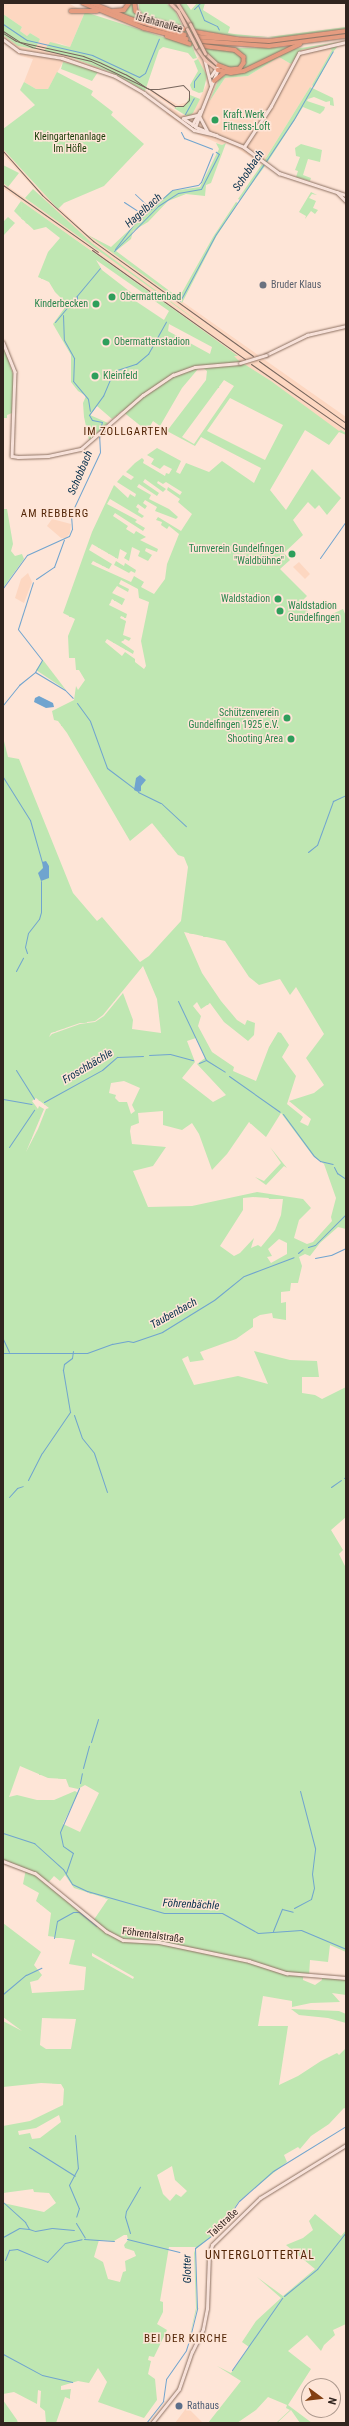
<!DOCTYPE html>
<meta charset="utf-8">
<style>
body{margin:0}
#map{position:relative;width:349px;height:2426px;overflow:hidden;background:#fee5d7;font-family:"Roboto Condensed",sans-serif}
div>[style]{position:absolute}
.built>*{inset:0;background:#fdd7c1}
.green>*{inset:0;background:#bfe7b2}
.water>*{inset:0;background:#70a4cf}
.stream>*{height:1px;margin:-0.5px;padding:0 0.5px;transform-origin:0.5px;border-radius:0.5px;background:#70a4cf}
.highway-tunnel>*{height:3.5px;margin-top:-1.75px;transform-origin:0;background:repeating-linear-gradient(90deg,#d5bfb2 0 3.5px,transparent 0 5.5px)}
.roads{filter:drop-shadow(0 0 1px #8e7263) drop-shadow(0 0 1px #8e7263)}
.secondary>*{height:2.5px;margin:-1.25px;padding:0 1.25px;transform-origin:1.25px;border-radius:1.25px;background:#f7e1d9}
.primary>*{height:3px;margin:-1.5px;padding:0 1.5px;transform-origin:1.5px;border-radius:1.5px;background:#efc4b3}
.highway>*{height:3.5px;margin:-1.75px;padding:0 1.75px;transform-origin:1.75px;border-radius:1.75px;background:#e59c80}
.tram>*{height:1px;margin:-0.5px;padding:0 0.5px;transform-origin:0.5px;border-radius:0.5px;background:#77665d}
.rail>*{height:1px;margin:-0.5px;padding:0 0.5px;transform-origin:0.5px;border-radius:0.5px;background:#77665d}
.bridges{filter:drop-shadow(0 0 1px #8e7263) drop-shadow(0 0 1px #8e7263)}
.secondary-bridge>*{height:2.5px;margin:-1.25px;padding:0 1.25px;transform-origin:1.25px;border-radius:1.25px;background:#f7e1d9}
.primary-bridge>*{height:3px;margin:-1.5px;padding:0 1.5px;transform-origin:1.5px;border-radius:1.5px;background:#efc4b3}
.dots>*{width:11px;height:11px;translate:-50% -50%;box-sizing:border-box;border:2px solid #fee5d7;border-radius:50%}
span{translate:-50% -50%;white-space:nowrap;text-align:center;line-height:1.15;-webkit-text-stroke:3px #fee5d7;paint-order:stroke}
.street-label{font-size:10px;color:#31251f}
.leisure-label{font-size:10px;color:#27864d}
.left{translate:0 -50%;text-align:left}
.right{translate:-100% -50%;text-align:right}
.park-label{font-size:10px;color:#183d07}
.worship-label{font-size:10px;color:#5b616d}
.service-label{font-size:10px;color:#4e5e75}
.water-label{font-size:11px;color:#052f4c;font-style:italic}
.neighbourhood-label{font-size:11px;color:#532506;letter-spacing:1px}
.quarter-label{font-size:12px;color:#532506;letter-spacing:1px}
.frame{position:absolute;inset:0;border:4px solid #31251f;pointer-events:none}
.north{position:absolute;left:301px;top:2378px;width:40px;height:40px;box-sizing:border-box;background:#fee5d7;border:1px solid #ac988d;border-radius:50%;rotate:105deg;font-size:11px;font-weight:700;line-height:16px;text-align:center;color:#31251f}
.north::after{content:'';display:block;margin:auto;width:14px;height:18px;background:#834013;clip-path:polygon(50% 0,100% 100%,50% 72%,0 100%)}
</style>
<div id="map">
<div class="built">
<div style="clip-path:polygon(3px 3px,68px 3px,85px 12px,70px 47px,53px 41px,138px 81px,147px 87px,146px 90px,100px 65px,69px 57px,100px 68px,98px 72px,63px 62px,48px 89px,36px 89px,24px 82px,33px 59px,21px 56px,3px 42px,3px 28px,37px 45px,40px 39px,30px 33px,27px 36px,20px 31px,22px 27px,3px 14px)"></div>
<div style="clip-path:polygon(342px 41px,329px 47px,333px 50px,312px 85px,314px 87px,310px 87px,262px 164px,235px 147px,226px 143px,222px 145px,197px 134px,166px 114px,170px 107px,182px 115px,193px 113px,207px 83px,197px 58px,207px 52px,227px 68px,226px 75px,219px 79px,209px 102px,225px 78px,248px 76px,279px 57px,291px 64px,301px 50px)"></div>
<div style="clip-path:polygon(151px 90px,178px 105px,187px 102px,190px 95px,190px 99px,188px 102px,184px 106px,174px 108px,150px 92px)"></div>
<div style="clip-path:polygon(3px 149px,38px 188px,88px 235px,110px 247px,163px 288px,346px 417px,346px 433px,341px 430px,339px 432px,271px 381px,238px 360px,233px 356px,237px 356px,176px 311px,3px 188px,3px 183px,49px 215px,53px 209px,3px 154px)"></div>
<div style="clip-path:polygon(52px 519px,71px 524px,70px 533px,66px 538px,61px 538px,47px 526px)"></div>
<div style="clip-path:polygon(299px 562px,310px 574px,305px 579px,293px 567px)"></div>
<div style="clip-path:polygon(28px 573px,32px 582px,24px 603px,15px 598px,21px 579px)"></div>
<div style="clip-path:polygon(187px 2407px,203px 2423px,175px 2423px)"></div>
</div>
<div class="green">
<div style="clip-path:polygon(130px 3px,133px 3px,134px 11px,141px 20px,223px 38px,176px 31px,118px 13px,126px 11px)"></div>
<div style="clip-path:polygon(139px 3px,166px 3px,175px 11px,182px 25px,192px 26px,180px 3px,186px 3px,191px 10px,197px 3px,205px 3px,203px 10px,230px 27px,228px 33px,234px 34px,268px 37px,346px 27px,346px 29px,288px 38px,230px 36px,177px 26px,145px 17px,139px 9px)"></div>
<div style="clip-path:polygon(85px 12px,191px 46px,178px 39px,239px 48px,290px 47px,294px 49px,346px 41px,301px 50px,291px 64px,279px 57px,248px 76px,225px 78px,209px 102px,219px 79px,226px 75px,227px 68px,216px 62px,204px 49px,192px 46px,197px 58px,193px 59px,188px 53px,163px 47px,159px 50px,145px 91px,110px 72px,65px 55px,44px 51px,50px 42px,70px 47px)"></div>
<div style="clip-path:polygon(3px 14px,22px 27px,20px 31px,27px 36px,30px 33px,40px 39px,35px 49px,18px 46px,3px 35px)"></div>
<div style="clip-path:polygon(339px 45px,333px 52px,314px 87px,312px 85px,332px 50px,328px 47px)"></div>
<div style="clip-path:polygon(198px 59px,207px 76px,203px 92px,199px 93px,192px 90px,190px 85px,198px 71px,194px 61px)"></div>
<div style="clip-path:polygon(63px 62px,76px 65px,98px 72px,92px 81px,61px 69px)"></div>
<div style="clip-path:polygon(57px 72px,93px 91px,91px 95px,113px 112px,111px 115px,144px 144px,104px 186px,64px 203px,58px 209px,3px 149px,3px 129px,35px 105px,20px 90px,24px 82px,36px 89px,48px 89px)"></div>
<div style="clip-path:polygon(310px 87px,333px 98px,334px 106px,330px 105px,330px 101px,326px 102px,314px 97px,308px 99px,307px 101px,325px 107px,324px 110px,320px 114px,303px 107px,267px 163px,264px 161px)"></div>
<div style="clip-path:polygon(190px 95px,200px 99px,193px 113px,188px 117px,174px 108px,186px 105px)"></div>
<div style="clip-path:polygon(216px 143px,222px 145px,226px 143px,211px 183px,206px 185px,205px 196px,186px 194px,168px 201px,148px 222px,133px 231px,131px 239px,116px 251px,179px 298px,213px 237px,236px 202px,238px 203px,216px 237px,182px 303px,88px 235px,111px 247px,171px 191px,200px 187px,219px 149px)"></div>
<div style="clip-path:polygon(301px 144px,322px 150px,320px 162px,308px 159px,303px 175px,311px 178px,310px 181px,296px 177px,298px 171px,295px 170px,300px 157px,296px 156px,295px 148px)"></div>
<div style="clip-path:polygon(262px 164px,265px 166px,240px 200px,238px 199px)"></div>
<div style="clip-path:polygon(3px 165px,19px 173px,8px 187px,3px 183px)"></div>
<div style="clip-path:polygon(33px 189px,93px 244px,215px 334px,25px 198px)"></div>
<div style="clip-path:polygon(311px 192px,317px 195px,312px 194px,309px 198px,316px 201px,313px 208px,318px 210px,315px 214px,311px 211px,305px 219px,306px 216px,299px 212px)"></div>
<div style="clip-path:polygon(evenodd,21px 201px,176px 311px,238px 356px,234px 356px,238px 360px,271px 381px,339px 431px,341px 430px,346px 433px,346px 435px,339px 432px,329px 445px,305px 430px,270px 490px,286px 510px,312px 469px,341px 498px,327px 515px,319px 505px,315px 509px,308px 502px,293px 520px,303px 535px,284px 553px,290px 560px,280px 569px,307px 596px,300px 603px,317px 621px,343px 609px,346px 616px,346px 1229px,338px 1227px,320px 1243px,310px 1256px,305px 1254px,299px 1257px,302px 1266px,298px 1283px,291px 1283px,290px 1291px,281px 1292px,281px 1303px,286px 1302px,286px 1320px,273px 1318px,272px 1313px,260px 1315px,253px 1319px,253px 1327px,236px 1339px,200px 1352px,204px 1360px,190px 1362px,188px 1356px,182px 1359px,194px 1385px,238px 1376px,268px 1384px,254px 1351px,290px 1360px,317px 1361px,319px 1377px,302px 1377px,302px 1393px,315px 1395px,322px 1399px,346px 1387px,346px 1517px,331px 1530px,343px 1550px,339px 1554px,346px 1568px,346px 1952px,330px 1945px,328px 1962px,310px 1960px,309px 1976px,303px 1977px,303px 1980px,315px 1985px,322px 1980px,322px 1977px,346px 1980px,346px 1995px,332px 1993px,340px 2002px,311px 2003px,292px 2007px,292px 2001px,263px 1996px,258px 2026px,288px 2026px,279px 2085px,298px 2076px,321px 2061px,337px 2053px,339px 2055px,346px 2048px,346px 2109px,344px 2108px,329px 2124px,311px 2136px,300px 2149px,298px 2147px,284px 2155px,287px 2162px,239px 2201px,220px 2229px,195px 2250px,197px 2308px,188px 2344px,196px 2308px,194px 2253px,196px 2247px,169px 2247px,160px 2301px,163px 2302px,163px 2312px,157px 2324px,167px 2330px,154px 2357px,149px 2356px,148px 2360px,151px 2361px,148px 2374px,155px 2379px,157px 2400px,144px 2418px,98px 2402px,107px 2382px,98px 2368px,89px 2383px,78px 2381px,61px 2386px,61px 2390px,71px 2389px,70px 2396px,70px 2399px,65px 2397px,56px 2423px,46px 2423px,45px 2411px,40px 2407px,41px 2391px,38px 2390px,37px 2404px,14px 2392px,3px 2394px,3px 2203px,44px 2212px,56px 2203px,49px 2193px,34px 2192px,33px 2189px,3px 2193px,3px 2126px,30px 2121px,63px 2105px,64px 2089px,61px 2084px,41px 2083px,3px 2087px,3px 2021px,22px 2031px,3px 2017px,3px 1923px,41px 1952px,34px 1965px,42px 1975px,38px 1980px,30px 1982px,32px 1993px,84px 1990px,86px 1967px,69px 1964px,75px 1940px,48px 1936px,51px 1913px,36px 1901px,39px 1893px,23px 1884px,26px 1869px,3px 1861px,3px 737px,8px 757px,19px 759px,73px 893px,97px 921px,102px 917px,140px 962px,149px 956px,181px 921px,188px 867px,184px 857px,178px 855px,152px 823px,130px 841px,67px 733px,58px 721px,54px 720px,52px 711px,74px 700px,76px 686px,78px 690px,85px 680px,79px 670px,76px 670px,75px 658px,69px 658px,68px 636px,75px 619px,63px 613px,92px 532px,114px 485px,128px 498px,130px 494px,135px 497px,136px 494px,117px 482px,123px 475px,131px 480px,134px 477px,126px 472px,135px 463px,142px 458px,144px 460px,143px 463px,165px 476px,166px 473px,169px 474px,172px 469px,164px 465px,160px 469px,151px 464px,154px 459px,147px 455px,157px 448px,181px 461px,176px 472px,180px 474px,186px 463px,209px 472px,222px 461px,254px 483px,261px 468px,201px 437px,195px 446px,167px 431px,206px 380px,207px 371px,203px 368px,198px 369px,182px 388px,160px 426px,153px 421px,147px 431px,122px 411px,112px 419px,97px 406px,90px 415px,108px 423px,89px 440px,84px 417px,83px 403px,86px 396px,78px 391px,71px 382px,71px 355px,53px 324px,66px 306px,65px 302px,55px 292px,49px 282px,38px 277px,48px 252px,60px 238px,46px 227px,34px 230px,20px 217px,14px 211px,21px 201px,96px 260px,169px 311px,164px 320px,134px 300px,133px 294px,102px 270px,96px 260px,21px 201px,169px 324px,212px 347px,210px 354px,168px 331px,169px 324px,21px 201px,224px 380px,234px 386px,194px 444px,182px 437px,224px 380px,21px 201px,230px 398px,283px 425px,265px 460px,207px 431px,230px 398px,21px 201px,145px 479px,163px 492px,166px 489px,157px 483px,158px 481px,163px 484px,166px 482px,182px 492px,180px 495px,168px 487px,167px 490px,180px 499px,178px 502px,192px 514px,181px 531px,158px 517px,156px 520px,162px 522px,161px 525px,167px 529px,169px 526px,179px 534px,167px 564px,165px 579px,154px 594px,141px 587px,144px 582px,134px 576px,131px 582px,91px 564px,93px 561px,109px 569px,112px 564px,89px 550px,92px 544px,118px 559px,120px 549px,127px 553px,124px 558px,129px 561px,132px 547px,140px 551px,138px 556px,148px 561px,152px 555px,145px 551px,146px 548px,157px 552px,158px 549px,140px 540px,146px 537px,136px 531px,134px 534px,126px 529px,128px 526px,113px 516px,115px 513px,143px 531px,145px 528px,135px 522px,137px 520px,107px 504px,110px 499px,142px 518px,144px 516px,138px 512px,139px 509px,136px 507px,138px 504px,145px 509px,147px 506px,143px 503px,145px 500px,157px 507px,155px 511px,176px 519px,178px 517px,169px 509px,149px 499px,151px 495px,137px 487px,139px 484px,157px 496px,159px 493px,143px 482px,145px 479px,21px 201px,121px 580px,138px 589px,139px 598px,149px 602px,141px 641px,146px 666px,144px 669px,135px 662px,135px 659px,125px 652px,122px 656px,105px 642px,107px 639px,133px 654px,134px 651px,121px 642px,125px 639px,129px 641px,131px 638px,123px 635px,126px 621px,120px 618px,121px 616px,126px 618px,127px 614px,109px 605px,112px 599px,122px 605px,125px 599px,112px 593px,117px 586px,128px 592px,129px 589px,119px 584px,121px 580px,21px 201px,184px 932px,225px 941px,249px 977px,259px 985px,280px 979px,290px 995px,296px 987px,324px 1034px,306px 1058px,324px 1085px,314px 1093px,289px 1101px,311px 1119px,308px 1126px,300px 1122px,303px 1117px,287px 1104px,296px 1076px,282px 1057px,289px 1045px,281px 1033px,278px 1032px,269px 1047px,256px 1081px,233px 1071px,234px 1067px,212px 1052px,198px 1026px,201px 1016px,193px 1006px,197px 1002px,201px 1009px,210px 1003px,224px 1022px,248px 1041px,254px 1035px,255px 1023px,247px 1020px,245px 1025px,237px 1020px,221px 1001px,202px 973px,184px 932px,21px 201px,143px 966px,157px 999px,161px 1033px,132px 1029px,133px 1020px,123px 993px,104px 1016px,95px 1022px,80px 1024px,52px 1034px,49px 1037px,51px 1033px,80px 1023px,95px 1021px,103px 1015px,143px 966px,21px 201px,196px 1038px,205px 1058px,197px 1064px,226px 1095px,213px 1102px,182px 1078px,195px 1062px,187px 1041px,196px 1038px,21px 201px,124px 1081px,140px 1088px,132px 1105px,135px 1111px,131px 1114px,127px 1102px,119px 1102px,115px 1098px,116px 1095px,109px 1093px,111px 1083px,124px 1081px,21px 201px,36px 1098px,49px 1108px,46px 1109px,38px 1129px,26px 1152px,44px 1109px,39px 1106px,38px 1109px,32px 1101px,36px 1098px,21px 201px,163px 1111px,163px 1125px,182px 1130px,192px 1123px,199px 1134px,212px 1170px,227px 1154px,249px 1122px,266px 1137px,281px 1113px,313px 1156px,324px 1164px,336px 1198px,331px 1217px,332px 1221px,313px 1242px,307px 1244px,294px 1238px,299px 1220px,311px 1208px,303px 1199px,257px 1192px,192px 1206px,148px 1207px,133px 1171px,153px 1166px,166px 1147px,132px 1144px,130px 1131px,131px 1126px,139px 1123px,138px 1113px,163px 1111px,21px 201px,253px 1197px,283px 1199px,281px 1215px,275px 1230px,261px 1247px,258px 1245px,251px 1248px,254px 1238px,240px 1253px,234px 1256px,220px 1246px,243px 1210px,243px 1198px,253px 1197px,21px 201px,279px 1239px,287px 1243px,287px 1254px,271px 1263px,267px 1257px,272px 1256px,268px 1249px,279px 1239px,21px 201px,20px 1766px,48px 1778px,66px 1779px,69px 1787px,78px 1789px,85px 1785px,99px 1793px,80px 1832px,63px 1824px,78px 1793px,75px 1791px,54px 1800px,37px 1800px,17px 1795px,9px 1797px,20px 1766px,21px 201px,65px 1875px,74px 1888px,108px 1899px,93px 1921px,48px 1883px,54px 1876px,60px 1881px,65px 1875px,21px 201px,92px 1953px,134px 1977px,133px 1979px,92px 1956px,92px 1953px,21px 201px,42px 2018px,76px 2019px,71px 2049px,46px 2049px,40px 2045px,42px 2018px,21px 201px,59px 2115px,61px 2122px,40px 2138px,32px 2139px,30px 2133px,19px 2135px,18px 2131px,36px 2128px,59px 2115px,21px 201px,172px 2166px,175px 2180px,187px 2191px,181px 2197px,176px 2194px,170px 2201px,163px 2194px,157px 2175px,172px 2166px,21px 201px,124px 2235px,127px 2235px,128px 2240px,124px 2245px,125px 2248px,134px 2251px,136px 2256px,125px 2261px,126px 2271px,123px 2272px,120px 2282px,108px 2279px,103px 2262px,94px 2257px,99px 2240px,114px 2241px,124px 2235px)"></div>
<div style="clip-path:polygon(8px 217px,15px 223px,3px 236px,3px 222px)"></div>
<div style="clip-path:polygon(5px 348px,14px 378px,12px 413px,7px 415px,7px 418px,3px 418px,3px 349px)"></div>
<div style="clip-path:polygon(3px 509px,7px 509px,13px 544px,11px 551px,15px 556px,22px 554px,24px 559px,3px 588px)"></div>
<div style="clip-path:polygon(116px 561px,124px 566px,125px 563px,136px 570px,135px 573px,131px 571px,129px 573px,114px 565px)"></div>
<div style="clip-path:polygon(43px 660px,66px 690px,36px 670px)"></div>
<div style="clip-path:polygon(270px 1147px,287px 1168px,284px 1166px,266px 1185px,255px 1177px,264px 1181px,281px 1163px)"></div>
<div style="clip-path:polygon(291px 2009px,339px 2011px,346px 2014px,346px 2023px,328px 2018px,299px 2015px)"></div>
<div style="clip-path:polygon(315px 2214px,341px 2236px,346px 2230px,346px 2324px,333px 2330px,335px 2335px,324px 2345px,321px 2351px,307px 2335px,288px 2351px,311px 2369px,288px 2405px,312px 2423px,300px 2423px,291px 2410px,277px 2423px,276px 2423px,290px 2410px,286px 2408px,287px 2405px,268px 2397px,256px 2410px,237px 2423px,208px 2423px,241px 2381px,217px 2366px,231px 2373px,249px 2347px,242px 2342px,256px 2321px,281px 2298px,257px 2277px,283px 2296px,315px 2269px,286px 2245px,303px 2238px,313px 2230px,309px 2221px)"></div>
<div style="clip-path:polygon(3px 2400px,17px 2420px,18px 2423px,3px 2423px)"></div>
</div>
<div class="water">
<div style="clip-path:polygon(39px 696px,53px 703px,54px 707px,46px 708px,34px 702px,35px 698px)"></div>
<div style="clip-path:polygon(140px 775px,146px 780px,141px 786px,141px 791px,138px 792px,134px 790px,136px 778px)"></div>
<div style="clip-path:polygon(46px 861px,49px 866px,49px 878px,41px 881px,38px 873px,43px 868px,42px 862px)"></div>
</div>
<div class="stream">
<div style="left:198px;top:5px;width:16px;rotate:68deg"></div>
<div style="left:204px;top:20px;width:14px;rotate:25deg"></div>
<div style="left:217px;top:26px;width:4px;rotate:63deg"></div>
<div style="left:194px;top:9px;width:8px;rotate:-45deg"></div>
<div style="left:3px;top:24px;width:29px;rotate:34deg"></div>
<div style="left:27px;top:40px;width:67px;rotate:13deg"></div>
<div style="left:92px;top:55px;width:52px;rotate:25.1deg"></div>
<div style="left:139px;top:77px;width:7px;rotate:-34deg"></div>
<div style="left:145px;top:73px;width:37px;rotate:-68deg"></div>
<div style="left:194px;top:87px;width:6px;rotate:-90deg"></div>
<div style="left:194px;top:81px;width:10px;rotate:-53deg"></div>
<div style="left:185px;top:114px;width:18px;rotate:-61deg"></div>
<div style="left:181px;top:132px;width:7px;rotate:63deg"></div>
<div style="left:184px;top:138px;width:30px;rotate:21deg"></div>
<div style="left:266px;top:161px;width:50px;rotate:-56.3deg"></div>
<div style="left:294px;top:119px;width:78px;rotate:-60.2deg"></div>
<div style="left:135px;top:194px;width:22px;rotate:43deg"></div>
<div style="left:124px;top:202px;width:24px;rotate:33deg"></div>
<div style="left:115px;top:249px;width:31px;rotate:-53deg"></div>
<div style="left:134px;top:224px;width:51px;rotate:-41.8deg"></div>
<div style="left:172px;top:190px;width:26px;rotate:-11deg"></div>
<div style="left:198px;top:185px;width:4px;rotate:-45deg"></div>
<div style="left:201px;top:182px;width:31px;rotate:-68deg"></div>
<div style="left:114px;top:251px;width:63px;rotate:-45.6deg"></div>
<div style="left:158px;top:206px;width:24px;rotate:-33deg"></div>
<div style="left:178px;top:193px;width:23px;rotate:-10deg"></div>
<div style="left:201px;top:189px;width:39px;rotate:-63deg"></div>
<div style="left:219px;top:154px;width:4px;rotate:-146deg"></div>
<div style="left:77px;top:296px;width:8px;rotate:90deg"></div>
<div style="left:180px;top:301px;width:76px;rotate:-61.8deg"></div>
<div style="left:216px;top:234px;width:85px;rotate:-55.6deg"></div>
<div style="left:63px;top:315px;width:25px;rotate:88deg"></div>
<div style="left:64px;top:340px;width:21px;rotate:61deg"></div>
<div style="left:74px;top:358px;width:23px;rotate:92deg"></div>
<div style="left:73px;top:381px;width:23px;rotate:50deg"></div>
<div style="left:88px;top:399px;width:12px;rotate:81deg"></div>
<div style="left:55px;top:322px;width:70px;rotate:-50.2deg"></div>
<div style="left:320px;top:558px;width:45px;rotate:-54.9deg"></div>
<div style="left:36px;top:579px;width:22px;rotate:-34deg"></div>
<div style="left:54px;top:567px;width:29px;rotate:-70deg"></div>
<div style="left:3px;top:588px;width:41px;rotate:-54deg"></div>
<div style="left:27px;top:555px;width:46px;rotate:-24.3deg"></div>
<div style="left:69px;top:536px;width:8px;rotate:-67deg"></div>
<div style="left:72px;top:529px;width:15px;rotate:-94deg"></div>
<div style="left:71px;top:514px;width:68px;rotate:-64.9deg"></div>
<div style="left:100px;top:452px;width:19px;rotate:-93deg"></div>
<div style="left:99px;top:433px;width:11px;rotate:-75deg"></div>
<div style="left:102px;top:422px;width:10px;rotate:-169deg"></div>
<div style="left:92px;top:420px;width:6px;rotate:-121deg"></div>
<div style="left:89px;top:415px;width:24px;rotate:-54deg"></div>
<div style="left:103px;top:396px;width:21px;rotate:-67deg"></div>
<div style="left:111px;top:377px;width:9px;rotate:-49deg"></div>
<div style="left:117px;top:370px;width:20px;rotate:-18deg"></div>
<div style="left:136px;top:364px;width:16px;rotate:-40deg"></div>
<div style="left:148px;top:354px;width:37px;rotate:-61deg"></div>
<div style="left:35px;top:672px;width:35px;rotate:31deg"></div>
<div style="left:65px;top:690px;width:11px;rotate:45deg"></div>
<div style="left:77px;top:703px;width:22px;rotate:54deg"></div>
<div style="left:90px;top:721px;width:50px;rotate:70.1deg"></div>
<div style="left:107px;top:768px;width:36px;rotate:37deg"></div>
<div style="left:3px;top:705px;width:26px;rotate:-51deg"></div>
<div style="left:19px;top:685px;width:21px;rotate:-39deg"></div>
<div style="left:35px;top:672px;width:14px;rotate:-60deg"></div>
<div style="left:42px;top:660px;width:39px;rotate:-128deg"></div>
<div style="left:18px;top:629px;width:49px;rotate:-72.3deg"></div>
<div style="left:3px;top:777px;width:51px;rotate:57.9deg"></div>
<div style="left:30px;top:820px;width:44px;rotate:74.1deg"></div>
<div style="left:138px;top:792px;width:25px;rotate:26deg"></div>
<div style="left:161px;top:803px;width:34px;rotate:43deg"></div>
<div style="left:308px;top:852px;width:11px;rotate:-38deg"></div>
<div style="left:317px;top:845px;width:47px;rotate:-70deg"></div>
<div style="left:333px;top:801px;width:14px;rotate:-25deg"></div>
<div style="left:27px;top:953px;width:6px;rotate:-108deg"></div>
<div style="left:25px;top:947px;width:14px;rotate:-78deg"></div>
<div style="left:28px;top:933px;width:18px;rotate:-52deg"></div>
<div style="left:39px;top:919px;width:7px;rotate:-74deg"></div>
<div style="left:41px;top:912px;width:31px;rotate:-90deg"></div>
<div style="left:16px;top:971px;width:15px;rotate:-62deg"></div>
<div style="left:178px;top:1001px;width:65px;rotate:64.6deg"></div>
<div style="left:149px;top:1055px;width:21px;rotate:-3deg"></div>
<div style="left:170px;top:1054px;width:24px;rotate:15deg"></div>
<div style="left:199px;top:1063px;width:8px;rotate:-23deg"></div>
<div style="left:206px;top:1060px;width:22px;rotate:32deg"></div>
<div style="left:16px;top:1070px;width:34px;rotate:58deg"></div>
<div style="left:229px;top:1076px;width:62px;rotate:35.2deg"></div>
<div style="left:3px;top:1099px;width:29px;rotate:10deg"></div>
<div style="left:44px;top:1102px;width:66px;rotate:-28.9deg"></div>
<div style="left:102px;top:1070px;width:20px;rotate:-41deg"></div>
<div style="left:117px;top:1057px;width:26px;rotate:-2deg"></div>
<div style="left:283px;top:1114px;width:52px;rotate:53.6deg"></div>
<div style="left:314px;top:1156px;width:8px;rotate:40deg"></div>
<div style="left:320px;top:1161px;width:13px;rotate:13deg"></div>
<div style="left:9px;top:1147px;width:45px;rotate:-56deg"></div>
<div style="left:334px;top:1167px;width:7px;rotate:63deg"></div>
<div style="left:337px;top:1173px;width:11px;rotate:34deg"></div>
<div style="left:308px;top:1247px;width:7px;rotate:-16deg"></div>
<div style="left:315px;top:1245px;width:44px;rotate:-45deg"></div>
<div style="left:298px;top:1253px;width:6px;rotate:-39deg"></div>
<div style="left:315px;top:1258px;width:16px;rotate:-11deg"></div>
<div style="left:331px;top:1255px;width:17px;rotate:-25deg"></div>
<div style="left:3px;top:1339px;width:14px;rotate:65deg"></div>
<div style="left:3px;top:1353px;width:84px"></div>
<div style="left:87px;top:1353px;width:27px;rotate:-20deg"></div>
<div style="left:112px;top:1344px;width:16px;rotate:-11deg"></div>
<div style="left:128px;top:1341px;width:5px;rotate:11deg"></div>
<div style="left:133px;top:1342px;width:31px;rotate:-19deg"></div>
<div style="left:162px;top:1332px;width:61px;rotate:-31.6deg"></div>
<div style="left:214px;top:1300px;width:38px;rotate:-39deg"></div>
<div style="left:244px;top:1276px;width:53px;rotate:-20.8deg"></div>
<div style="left:74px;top:1415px;width:24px;rotate:71deg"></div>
<div style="left:82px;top:1438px;width:19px;rotate:51deg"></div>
<div style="left:94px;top:1453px;width:41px;rotate:71.6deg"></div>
<div style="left:344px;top:1478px;width:2px;rotate:-27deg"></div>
<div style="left:28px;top:1480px;width:30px;rotate:-63deg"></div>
<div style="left:42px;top:1453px;width:50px;rotate:-55.7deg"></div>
<div style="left:70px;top:1412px;width:43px;rotate:-99.5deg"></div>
<div style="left:63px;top:1370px;width:6px;rotate:-81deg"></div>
<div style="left:64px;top:1364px;width:10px;rotate:-37deg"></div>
<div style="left:72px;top:1358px;width:7px;rotate:-82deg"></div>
<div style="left:331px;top:1487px;width:12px;rotate:-35deg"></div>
<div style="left:9px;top:1497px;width:12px;rotate:-48deg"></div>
<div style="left:17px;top:1488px;width:6px;rotate:-18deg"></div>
<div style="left:91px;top:1742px;width:24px;rotate:-73deg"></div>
<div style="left:83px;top:1768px;width:23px;rotate:-75deg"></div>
<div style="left:80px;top:1783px;width:10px;rotate:-79deg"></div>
<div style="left:3px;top:1833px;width:33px;rotate:18deg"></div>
<div style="left:34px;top:1843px;width:39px;rotate:42deg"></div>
<div style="left:63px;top:1869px;width:17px;rotate:59deg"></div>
<div style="left:72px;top:1884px;width:17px;rotate:25deg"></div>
<div style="left:87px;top:1891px;width:80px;rotate:15.9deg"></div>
<div style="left:164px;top:1913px;width:58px"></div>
<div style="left:222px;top:1913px;width:41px;rotate:29.1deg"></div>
<div style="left:258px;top:1933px;width:43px;rotate:-4deg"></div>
<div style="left:301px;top:1930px;width:49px;rotate:22.9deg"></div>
<div style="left:66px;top:1873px;width:21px;rotate:-71deg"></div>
<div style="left:73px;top:1853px;width:12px;rotate:-145deg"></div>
<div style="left:63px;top:1846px;width:14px;rotate:-102deg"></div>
<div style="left:60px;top:1832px;width:48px;rotate:-66.6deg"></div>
<div style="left:294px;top:1908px;width:19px;rotate:-28deg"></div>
<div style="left:311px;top:1899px;width:11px;rotate:-75deg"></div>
<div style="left:314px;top:1888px;width:14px;rotate:-98deg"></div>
<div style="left:312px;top:1874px;width:26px;rotate:-83deg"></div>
<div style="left:315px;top:1848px;width:59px;rotate:-104.7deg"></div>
<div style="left:273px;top:1931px;width:24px;rotate:-68deg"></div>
<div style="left:282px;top:1909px;width:11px;rotate:15deg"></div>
<div style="left:54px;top:1938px;width:17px;rotate:-80deg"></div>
<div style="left:57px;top:1921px;width:18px;rotate:-29deg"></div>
<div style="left:73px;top:1912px;width:6px"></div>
<div style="left:79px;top:1912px;width:22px;rotate:39deg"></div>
<div style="left:3px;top:1994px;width:30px;rotate:-40deg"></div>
<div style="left:26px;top:1975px;width:17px;rotate:-25deg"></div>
<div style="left:75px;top:2135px;width:33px;rotate:85deg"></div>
<div style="left:78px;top:2168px;width:19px;rotate:118deg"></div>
<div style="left:69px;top:2185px;width:25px;rotate:67deg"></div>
<div style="left:79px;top:2208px;width:9px;rotate:108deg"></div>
<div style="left:29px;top:2147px;width:54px;rotate:32.2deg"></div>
<div style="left:3px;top:2202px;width:30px;rotate:42deg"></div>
<div style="left:25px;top:2222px;width:8px;rotate:60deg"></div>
<div style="left:29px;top:2229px;width:6px;rotate:18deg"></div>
<div style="left:35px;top:2231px;width:17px;rotate:-10deg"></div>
<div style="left:52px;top:2228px;width:22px;rotate:5deg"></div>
<div style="left:76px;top:2223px;width:17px;rotate:59deg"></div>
<div style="left:130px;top:2233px;width:17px;rotate:-107deg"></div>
<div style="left:125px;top:2217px;width:6px;rotate:-81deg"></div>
<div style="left:126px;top:2211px;width:28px;rotate:-60deg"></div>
<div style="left:3px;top:2237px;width:18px;rotate:-29deg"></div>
<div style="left:19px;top:2228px;width:10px;rotate:6deg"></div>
<div style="left:84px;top:2239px;width:30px;rotate:4deg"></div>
<div style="left:127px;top:2239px;width:54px;rotate:14deg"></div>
<div style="left:5px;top:2260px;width:11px;rotate:-68deg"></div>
<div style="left:9px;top:2250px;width:8px;rotate:-7deg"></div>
<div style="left:17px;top:2249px;width:33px;rotate:23deg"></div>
<div style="left:47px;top:2262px;width:26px;rotate:-47deg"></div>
<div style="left:65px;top:2243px;width:17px;rotate:-13deg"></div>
<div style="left:284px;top:2296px;width:43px;rotate:-39.3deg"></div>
<div style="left:317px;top:2269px;width:47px;rotate:-51.9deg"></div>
<div style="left:3px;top:2354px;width:44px;rotate:28.3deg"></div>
<div style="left:42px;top:2375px;width:31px;rotate:13deg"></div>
<div style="left:232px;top:2370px;width:88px;rotate:-55.2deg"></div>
<div style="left:146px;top:2423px;width:28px;rotate:-52deg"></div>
<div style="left:163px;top:2401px;width:22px;rotate:-82deg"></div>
<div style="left:166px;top:2379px;width:35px;rotate:-55deg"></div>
<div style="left:186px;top:2350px;width:9px;rotate:-72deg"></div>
<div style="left:189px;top:2341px;width:34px;rotate:-76deg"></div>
<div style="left:197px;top:2308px;width:60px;rotate:-91.9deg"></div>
<div style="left:195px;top:2248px;width:31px;rotate:-37deg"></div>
<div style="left:220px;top:2229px;width:34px;rotate:-56deg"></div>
<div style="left:239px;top:2201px;width:45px;rotate:-41.4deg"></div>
<div style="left:273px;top:2171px;width:86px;rotate:-31.7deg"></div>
</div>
<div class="highway-tunnel">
<div style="left:185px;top:35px;width:13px;rotate:9deg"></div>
</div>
<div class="roads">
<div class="secondary">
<div style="left:3px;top:39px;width:20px;rotate:37deg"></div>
<div style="left:19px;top:51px;width:44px;rotate:9.2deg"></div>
<div style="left:62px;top:58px;width:56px;rotate:18.8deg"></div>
<div style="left:115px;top:76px;width:34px;rotate:30deg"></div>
<div style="left:144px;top:93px;width:62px;rotate:36.5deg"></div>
<div style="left:194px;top:130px;width:23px;rotate:13deg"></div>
<div style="left:205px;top:60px;width:25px;rotate:76deg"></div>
<div style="left:211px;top:76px;width:12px;rotate:-55deg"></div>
<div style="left:200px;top:117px;width:15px;rotate:62deg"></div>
<div style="left:183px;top:118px;width:18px;rotate:34deg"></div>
<div style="left:198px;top:128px;width:50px;rotate:22.4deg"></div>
<div style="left:244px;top:147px;width:44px;rotate:36.6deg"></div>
<div style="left:279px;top:173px;width:71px;rotate:18.2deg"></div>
<div style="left:184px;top:118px;width:13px;rotate:-13deg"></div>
<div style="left:192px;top:125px;width:16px;rotate:-60deg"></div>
<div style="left:195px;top:127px;width:62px;rotate:-68.4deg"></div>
<div style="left:244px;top:147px;width:49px;rotate:-56.6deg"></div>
<div style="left:271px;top:106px;width:60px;rotate:-62.2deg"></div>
<div style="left:299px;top:53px;width:48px;rotate:-13.2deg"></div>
<div style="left:337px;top:192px;width:13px;rotate:45deg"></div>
<div style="left:3px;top:342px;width:32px;rotate:68deg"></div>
<div style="left:15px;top:372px;width:84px;rotate:92deg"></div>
<div style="left:12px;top:456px;width:6px;rotate:9deg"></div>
<div style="left:18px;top:457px;width:30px;rotate:-2deg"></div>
<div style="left:48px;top:456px;width:34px;rotate:-12deg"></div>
<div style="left:81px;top:449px;width:82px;rotate:-41.1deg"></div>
<div style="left:143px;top:395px;width:36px;rotate:-34deg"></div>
<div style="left:173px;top:375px;width:23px;rotate:-20deg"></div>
<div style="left:195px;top:367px;width:45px;rotate:-5.1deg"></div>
<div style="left:266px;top:355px;width:46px;rotate:-26deg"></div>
<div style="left:307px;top:335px;width:40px;rotate:-13deg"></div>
<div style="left:3px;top:1861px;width:34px;rotate:21deg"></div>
<div style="left:35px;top:1873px;width:92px;rotate:39.2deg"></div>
<div style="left:106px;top:1931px;width:19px;rotate:28deg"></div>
<div style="left:123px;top:1940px;width:36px;rotate:3deg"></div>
<div style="left:159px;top:1942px;width:92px;rotate:11.9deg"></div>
<div style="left:249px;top:1961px;width:40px;rotate:18deg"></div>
<div style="left:287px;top:1973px;width:59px;rotate:4.8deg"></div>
<div style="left:152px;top:2423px;width:43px;rotate:-51.5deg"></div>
<div style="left:179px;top:2389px;width:39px;rotate:-71deg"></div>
<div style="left:192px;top:2352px;width:25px;rotate:-64deg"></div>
<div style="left:203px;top:2329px;width:20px;rotate:-79deg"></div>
<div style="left:207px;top:2309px;width:54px;rotate:-87.9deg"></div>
<div style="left:209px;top:2255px;width:10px;rotate:-73deg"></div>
<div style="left:212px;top:2245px;width:67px;rotate:-44.4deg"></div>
<div style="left:260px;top:2198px;width:101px;rotate:-31.6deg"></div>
</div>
<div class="primary">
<div style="left:170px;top:3px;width:11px;rotate:45deg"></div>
<div style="left:178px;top:11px;width:20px;rotate:63deg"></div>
<div style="left:177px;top:3px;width:25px;rotate:58deg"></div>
<div style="left:196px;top:47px;width:16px;rotate:55deg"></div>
<div style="left:205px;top:60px;width:16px;rotate:38deg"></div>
<div style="left:205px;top:53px;width:19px;rotate:43deg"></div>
</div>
<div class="highway">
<div style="left:83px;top:3px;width:66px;rotate:22.3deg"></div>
<div style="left:144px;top:28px;width:44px;rotate:14.3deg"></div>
<div style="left:92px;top:3px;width:42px;rotate:22.3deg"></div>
<div style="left:131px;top:19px;width:56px;rotate:16.5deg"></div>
<div style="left:135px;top:3px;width:8px;rotate:83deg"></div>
<div style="left:136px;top:11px;width:10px;rotate:45deg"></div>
<div style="left:143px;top:18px;width:42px;rotate:15deg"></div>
<div style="left:71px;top:11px;width:26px"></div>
<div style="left:113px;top:11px;width:11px;rotate:-5deg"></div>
<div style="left:124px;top:10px;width:9px;rotate:-54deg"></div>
<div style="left:196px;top:32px;width:42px;rotate:9.7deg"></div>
<div style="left:167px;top:36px;width:24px;rotate:19deg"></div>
<div style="left:198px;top:37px;width:71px;rotate:3.2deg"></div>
<div style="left:269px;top:41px;width:78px;rotate:-7.4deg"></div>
<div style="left:200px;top:41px;width:69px;rotate:4.1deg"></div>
<div style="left:269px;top:46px;width:78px;rotate:-7.4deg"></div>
<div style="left:203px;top:46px;width:32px;rotate:7deg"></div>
<div style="left:235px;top:50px;width:11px;rotate:38deg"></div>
<div style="left:244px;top:57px;width:6px;rotate:90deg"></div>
<div style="left:244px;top:63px;width:7px;rotate:124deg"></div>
<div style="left:240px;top:69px;width:10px;rotate:174deg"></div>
<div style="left:230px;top:70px;width:12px;rotate:-160deg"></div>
<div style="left:218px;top:70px;width:13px;rotate:13deg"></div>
<div style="left:231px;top:73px;width:13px;rotate:-9deg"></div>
<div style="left:244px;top:71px;width:62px;rotate:-25.7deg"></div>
<div style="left:214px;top:81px;width:14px;rotate:-39deg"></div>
</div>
</div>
<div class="tram">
<div style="left:3px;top:31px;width:20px;rotate:33deg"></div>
<div style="left:20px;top:42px;width:65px;rotate:12.5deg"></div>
<div style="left:83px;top:56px;width:19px;rotate:21deg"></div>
<div style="left:101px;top:63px;width:26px;rotate:25deg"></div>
<div style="left:125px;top:74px;width:8px;rotate:30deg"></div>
<div style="left:132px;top:78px;width:18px;rotate:34deg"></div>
<div style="left:147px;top:88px;width:4px;rotate:27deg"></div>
<div style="left:151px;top:90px;width:29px;rotate:34deg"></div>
<div style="left:175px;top:106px;width:8px"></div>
<div style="left:183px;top:106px;width:8px;rotate:-45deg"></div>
<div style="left:189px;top:100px;width:9px;rotate:-90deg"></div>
<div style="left:189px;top:91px;width:8px;rotate:-135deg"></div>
<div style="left:183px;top:85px;width:25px;rotate:171deg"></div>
<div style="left:158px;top:89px;width:9px;rotate:180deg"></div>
<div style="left:149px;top:89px;width:2px;rotate:-153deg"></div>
<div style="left:147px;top:88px;width:62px;rotate:-154.3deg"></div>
<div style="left:91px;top:61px;width:61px;rotate:-166.7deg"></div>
<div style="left:32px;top:47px;width:17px;rotate:-159deg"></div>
<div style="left:16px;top:41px;width:15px;rotate:-148deg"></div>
</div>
<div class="rail">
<div style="left:3px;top:151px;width:59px;rotate:48.4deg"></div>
<div style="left:42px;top:195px;width:69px;rotate:42deg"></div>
<div style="left:93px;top:241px;width:197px;rotate:35.7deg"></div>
<div style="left:3px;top:185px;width:116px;rotate:35.2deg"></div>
<div style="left:92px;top:250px;width:188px;rotate:35.5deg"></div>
<div style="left:259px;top:361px;width:107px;rotate:35.5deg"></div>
<div style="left:251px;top:364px;width:116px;rotate:34.8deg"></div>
</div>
<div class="bridges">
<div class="secondary-bridge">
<div style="left:240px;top:363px;width:27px;rotate:-17deg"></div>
</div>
<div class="primary-bridge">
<div style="left:190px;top:24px;width:33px;rotate:63deg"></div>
<div style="left:187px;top:29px;width:20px;rotate:63deg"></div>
</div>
</div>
<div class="dots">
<div style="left:215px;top:120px;background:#2e9e5b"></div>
<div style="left:263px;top:285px;background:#6b7280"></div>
<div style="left:112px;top:297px;background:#2e9e5b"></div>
<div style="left:96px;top:304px;background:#2e9e5b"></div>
<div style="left:106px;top:342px;background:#2e9e5b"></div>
<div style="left:95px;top:376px;background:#2e9e5b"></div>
<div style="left:292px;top:554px;background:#2e9e5b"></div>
<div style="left:278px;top:599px;background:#2e9e5b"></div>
<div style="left:280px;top:611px;background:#2e9e5b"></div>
<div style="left:287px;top:718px;background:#2e9e5b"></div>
<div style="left:291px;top:739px;background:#2e9e5b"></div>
<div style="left:179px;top:2406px;background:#5c6f8a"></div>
</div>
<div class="street-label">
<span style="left:159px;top:23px;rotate:16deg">Isfahanallee</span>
<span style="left:153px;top:1935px;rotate:8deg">Föhrentalstraße</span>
<span style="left:223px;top:2223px;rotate:-43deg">Talstraße</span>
</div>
<div class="leisure-label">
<span class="left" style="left:223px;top:120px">Kraft.Werk<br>Fitness-Loft</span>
<span class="left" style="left:120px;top:297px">Obermattenbad</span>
<span class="right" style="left:88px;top:304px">Kinderbecken</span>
<span class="left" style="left:114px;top:342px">Obermattenstadion</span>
<span class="left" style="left:103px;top:376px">Kleinfeld</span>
<span class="right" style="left:284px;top:554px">Turnverein Gundelfingen<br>"Waldbühne"</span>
<span class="right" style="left:270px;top:599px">Waldstadion</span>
<span class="left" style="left:288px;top:611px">Waldstadion<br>Gundelfingen</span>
<span class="right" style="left:279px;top:718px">Schützenverein<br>Gundelfingen 1925 e.V.</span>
<span class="right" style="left:283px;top:739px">Shooting Area</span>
</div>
<div class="park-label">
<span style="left:70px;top:142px">Kleingartenanlage<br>Im Höfle</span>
</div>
<div class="worship-label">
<span class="left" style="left:271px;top:285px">Bruder Klaus</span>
</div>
<div class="service-label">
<span class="left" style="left:187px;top:2406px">Rathaus</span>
</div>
<div class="water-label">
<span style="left:249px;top:171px;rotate:-56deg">Schobbach</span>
<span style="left:144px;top:211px;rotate:-42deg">Hagelbach</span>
<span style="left:81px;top:473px;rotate:-67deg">Schobbach</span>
<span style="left:88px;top:1067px;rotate:-31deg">Froschbächle</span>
<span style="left:174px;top:1314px;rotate:-29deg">Taubenbach</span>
<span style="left:191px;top:1905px;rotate:3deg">Föhrenbächle</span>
<span style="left:188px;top:2269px;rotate:-91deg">Glotter</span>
</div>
<div class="neighbourhood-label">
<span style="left:126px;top:432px">IM ZOLLGARTEN</span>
<span style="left:55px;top:514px">AM REBBERG</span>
<span style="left:186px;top:2339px">BEI DER KIRCHE</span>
</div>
<div class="quarter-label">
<span style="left:260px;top:2256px">UNTERGLOTTERTAL</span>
</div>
<div class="frame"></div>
<div class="north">N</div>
</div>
